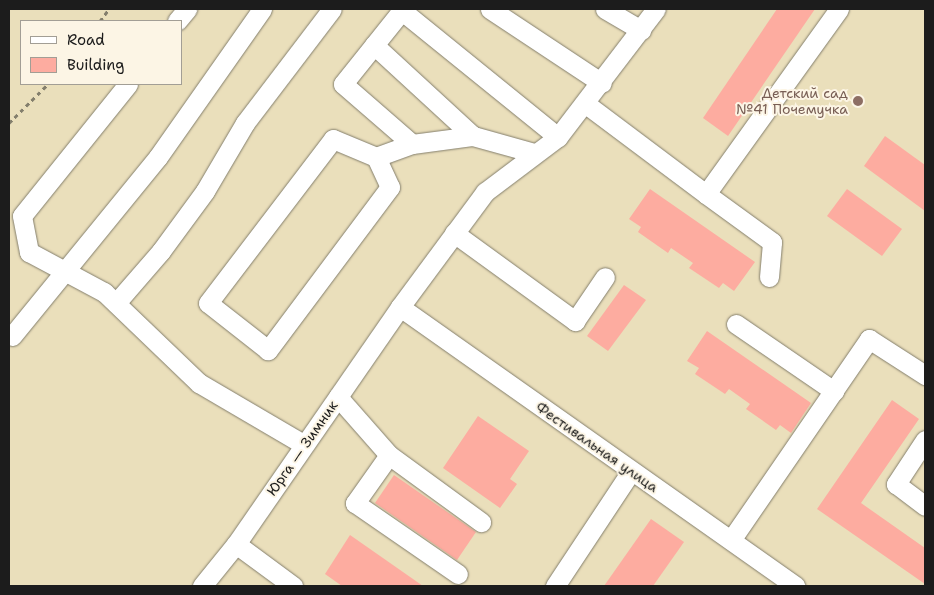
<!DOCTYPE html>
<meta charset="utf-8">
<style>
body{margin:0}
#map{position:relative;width:934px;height:595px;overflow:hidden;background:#eadfbb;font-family:"Shantell Sans",sans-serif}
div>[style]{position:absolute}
.building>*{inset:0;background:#fdaca0}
.path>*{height:3px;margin-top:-1.5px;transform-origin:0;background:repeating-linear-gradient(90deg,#837e6c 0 4px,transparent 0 8px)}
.roads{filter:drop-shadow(0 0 1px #837e6c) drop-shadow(0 0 1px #837e6c)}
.minor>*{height:19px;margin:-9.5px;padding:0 9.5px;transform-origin:9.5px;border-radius:9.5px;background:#fff}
.dots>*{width:14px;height:14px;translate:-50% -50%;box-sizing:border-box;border:2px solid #fcf5e5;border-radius:50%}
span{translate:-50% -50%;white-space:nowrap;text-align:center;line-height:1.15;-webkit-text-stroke:4px #fcf5e5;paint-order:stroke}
.education-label{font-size:14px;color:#785e54}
.right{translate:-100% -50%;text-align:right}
.street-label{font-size:14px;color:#1c1c1c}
.frame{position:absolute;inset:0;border:10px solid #1c1c1c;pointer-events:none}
.legend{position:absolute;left:20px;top:20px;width:162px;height:65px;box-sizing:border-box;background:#fcf5e5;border:1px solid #a29e95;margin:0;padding:6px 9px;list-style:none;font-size:15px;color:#1c1c1c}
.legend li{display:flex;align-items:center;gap:10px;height:25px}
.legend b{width:25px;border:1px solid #a29e95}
</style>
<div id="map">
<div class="building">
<div style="clip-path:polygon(777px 9px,815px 9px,728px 136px,703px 118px)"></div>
<div style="clip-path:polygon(885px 136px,925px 165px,925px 211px,864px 166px)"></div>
<div style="clip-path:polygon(650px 189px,755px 262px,734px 291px,723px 283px,719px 288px,689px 268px,693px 263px,671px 248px,668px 253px,638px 232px,641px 227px,629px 219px)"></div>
<div style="clip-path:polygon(847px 189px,902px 229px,882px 256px,827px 216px)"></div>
<div style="clip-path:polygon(624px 285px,646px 300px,608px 351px,587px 336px)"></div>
<div style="clip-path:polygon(707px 331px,811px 403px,791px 433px,780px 425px,776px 430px,746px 409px,750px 404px,729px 389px,725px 394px,695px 374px,699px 368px,687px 361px)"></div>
<div style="clip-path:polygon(892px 400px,919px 419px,861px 503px,925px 548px,925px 584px,817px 509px)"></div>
<div style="clip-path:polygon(478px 416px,529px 451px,510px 479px,517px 484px,500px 508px,443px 468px)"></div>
<div style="clip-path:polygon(394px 475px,476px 532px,457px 560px,375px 503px)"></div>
<div style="clip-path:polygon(651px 519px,684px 542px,653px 586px,604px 586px)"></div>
<div style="clip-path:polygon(350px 535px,423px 586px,342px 586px,325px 574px)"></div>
</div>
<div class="path">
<div style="left:100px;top:21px;width:15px;rotate:-53deg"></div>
<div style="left:9px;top:123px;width:55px;rotate:-45deg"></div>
</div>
<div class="roads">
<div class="minor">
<div style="left:403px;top:9px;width:96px;rotate:128.7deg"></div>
<div style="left:343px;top:84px;width:91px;rotate:41deg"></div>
<div style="left:412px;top:144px;width:62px;rotate:-7.5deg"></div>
<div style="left:473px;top:136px;width:63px;rotate:15.6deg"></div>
<div style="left:490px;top:9px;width:134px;rotate:33.5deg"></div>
<div style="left:605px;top:9px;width:42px;rotate:30.3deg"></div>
<div style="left:401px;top:10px;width:202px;rotate:39deg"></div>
<div style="left:177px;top:21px;width:16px;rotate:-50deg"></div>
<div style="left:374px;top:45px;width:134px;rotate:42.6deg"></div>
<div style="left:128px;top:84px;width:169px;rotate:128.8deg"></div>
<div style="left:22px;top:216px;width:37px;rotate:79deg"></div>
<div style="left:29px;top:252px;width:85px;rotate:28.1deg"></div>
<div style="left:104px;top:292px;width:132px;rotate:43.8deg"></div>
<div style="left:199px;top:383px;width:121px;rotate:30.4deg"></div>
<div style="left:586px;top:104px;width:150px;rotate:36.9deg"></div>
<div style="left:376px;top:157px;width:33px;rotate:65deg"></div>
<div style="left:390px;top:187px;width:204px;rotate:126.8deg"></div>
<div style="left:268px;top:350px;width:76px;rotate:-141.9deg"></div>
<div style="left:208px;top:303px;width:206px;rotate:-52.7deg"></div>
<div style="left:333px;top:139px;width:47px;rotate:22.7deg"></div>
<div style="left:376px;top:157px;width:38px;rotate:-20deg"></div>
<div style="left:454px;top:233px;width:150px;rotate:36deg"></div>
<div style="left:575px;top:321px;width:53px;rotate:-55.7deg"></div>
<div style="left:769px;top:277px;width:35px;rotate:-85deg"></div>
<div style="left:772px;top:242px;width:82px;rotate:-144deg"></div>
<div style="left:706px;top:194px;width:228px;rotate:-54.3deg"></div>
<div style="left:116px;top:303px;width:69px;rotate:-49.1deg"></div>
<div style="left:161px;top:251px;width:74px;rotate:-53.7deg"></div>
<div style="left:205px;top:191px;width:79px;rotate:-59.5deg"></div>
<div style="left:245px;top:123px;width:143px;rotate:-52.7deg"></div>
<div style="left:400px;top:307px;width:484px;rotate:35.2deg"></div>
<div style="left:736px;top:324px;width:119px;rotate:34.4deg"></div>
<div style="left:12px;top:336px;width:231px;rotate:-50.8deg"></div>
<div style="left:158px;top:157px;width:181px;rotate:-54.9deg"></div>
<div style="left:338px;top:397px;width:77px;rotate:48.7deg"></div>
<div style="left:389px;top:455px;width:114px;rotate:36.1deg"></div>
<div style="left:925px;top:440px;width:53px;rotate:123.4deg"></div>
<div style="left:896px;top:484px;width:36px;rotate:37deg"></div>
<div style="left:389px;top:455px;width:59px;rotate:125.3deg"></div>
<div style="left:355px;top:503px;width:125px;rotate:34.6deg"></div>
<div style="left:731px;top:540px;width:244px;rotate:-55.5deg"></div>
<div style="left:869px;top:339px;width:67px;rotate:32.7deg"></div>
<div style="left:236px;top:544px;width:71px;rotate:36.4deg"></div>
<div style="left:202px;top:586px;width:54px;rotate:-51deg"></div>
<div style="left:236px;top:544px;width:288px;rotate:-55.3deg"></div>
<div style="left:400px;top:307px;width:143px;rotate:-53.5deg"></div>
<div style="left:485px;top:192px;width:91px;rotate:-37deg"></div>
<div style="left:558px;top:137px;width:161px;rotate:-52.6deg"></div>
<div style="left:555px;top:586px;width:138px;rotate:-56.5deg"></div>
</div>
</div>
<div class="dots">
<div style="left:858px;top:101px;background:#8d6e63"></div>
</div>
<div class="education-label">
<span class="right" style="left:848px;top:101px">Детский сад<br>№41 Почемучка</span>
</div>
<div class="street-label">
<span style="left:597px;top:447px;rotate:35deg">Фестивальная улица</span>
<span style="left:302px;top:448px;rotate:-55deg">Юрга — Зимник</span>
</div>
<div class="frame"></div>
<ul class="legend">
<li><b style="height:6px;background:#fff"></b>Road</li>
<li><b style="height:14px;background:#fdaca0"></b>Building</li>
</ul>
</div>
